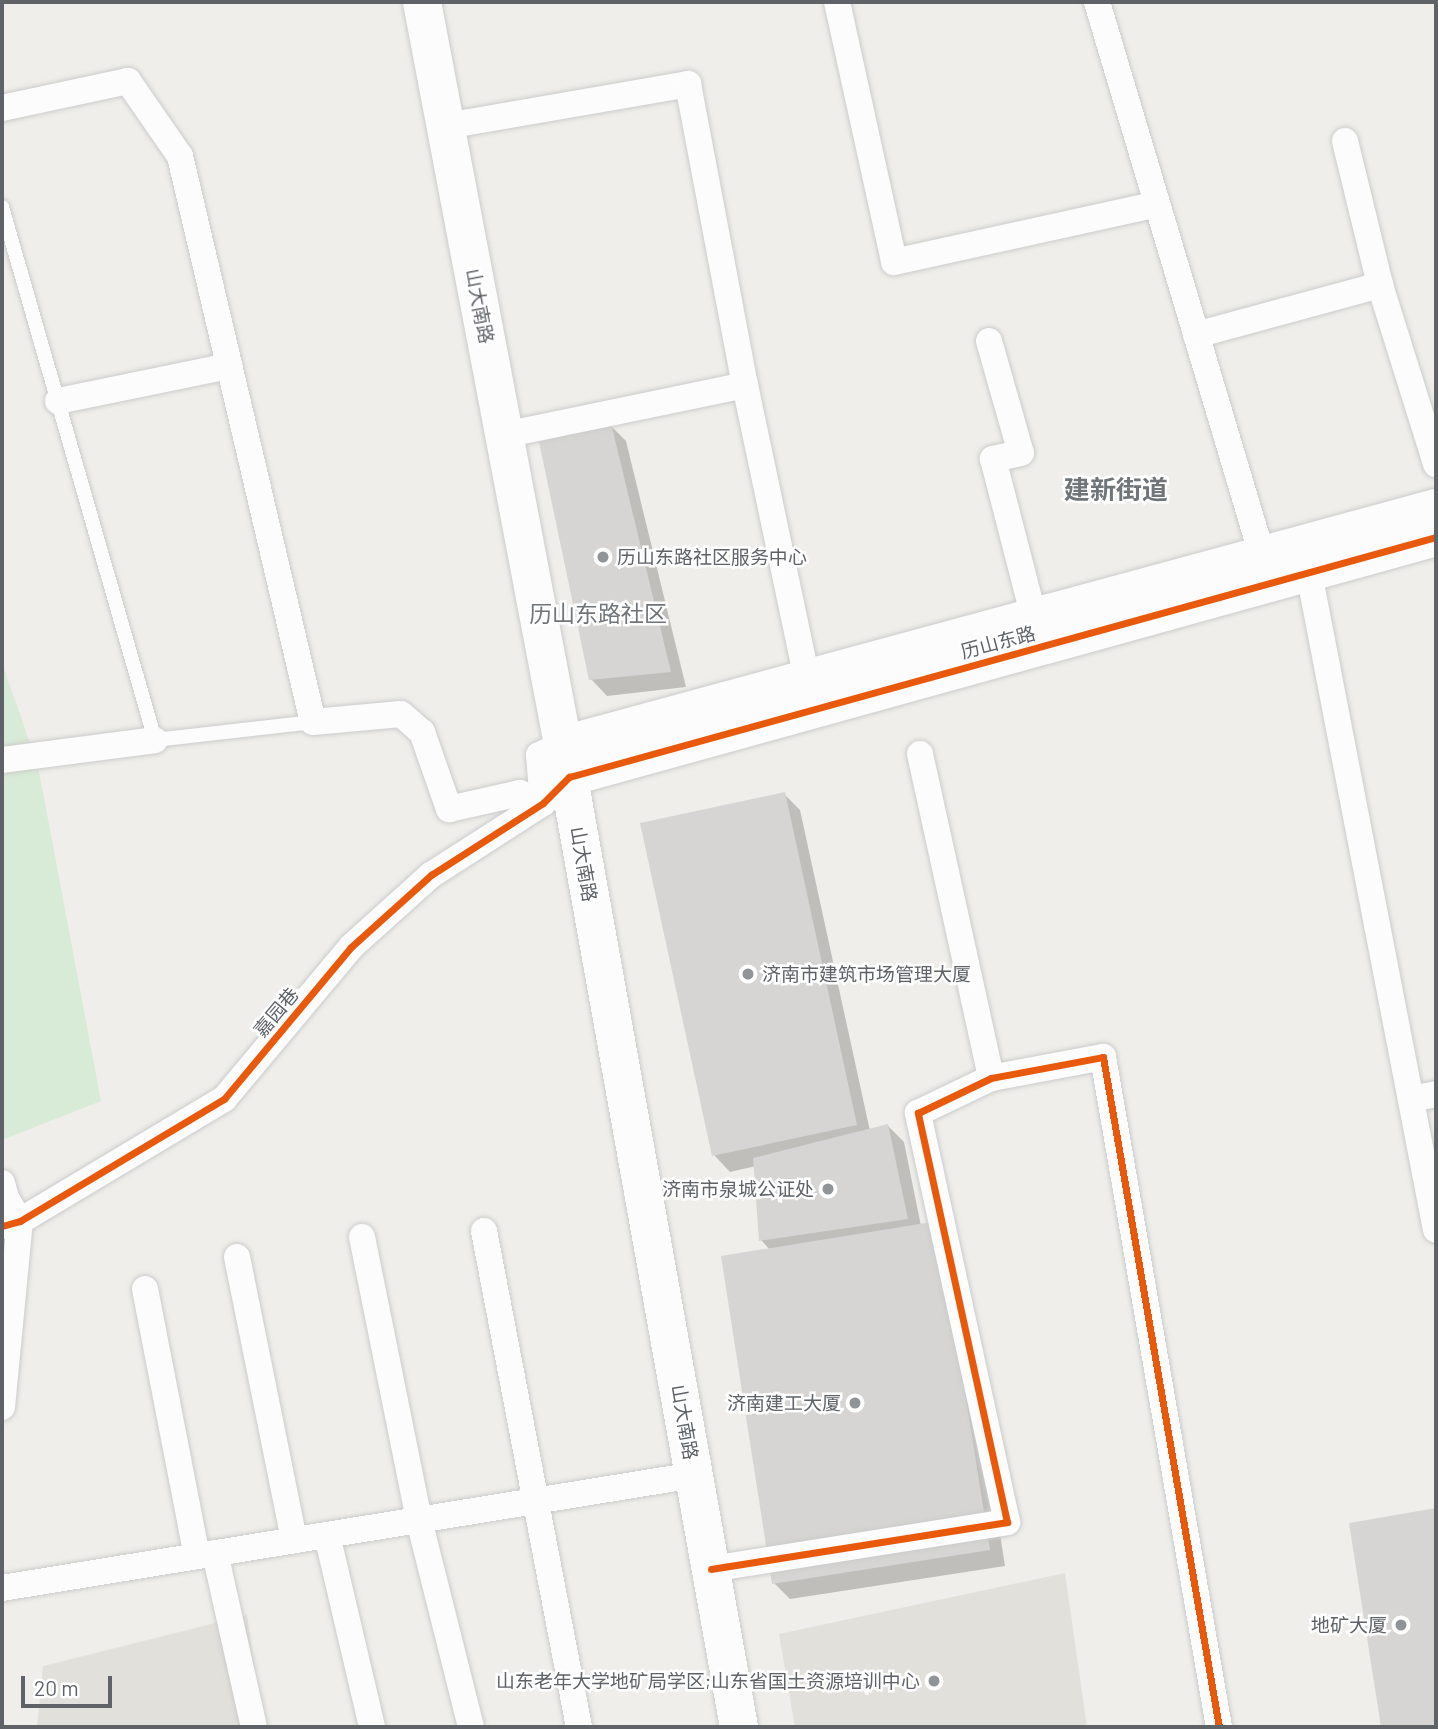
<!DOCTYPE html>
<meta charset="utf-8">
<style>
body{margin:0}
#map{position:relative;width:1438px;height:1729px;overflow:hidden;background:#efeeea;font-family:Barlow,"Noto Sans SC",sans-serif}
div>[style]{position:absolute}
.education>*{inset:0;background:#e2e0da}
.green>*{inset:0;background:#d8ebd6}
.shadow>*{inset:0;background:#0003}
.building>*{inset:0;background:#d6d5d3}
.roads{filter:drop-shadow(0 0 2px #cbcccc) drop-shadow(0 0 2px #cbcccc)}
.lane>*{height:14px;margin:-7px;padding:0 7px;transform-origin:7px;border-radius:7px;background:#fdfcfc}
.street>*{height:26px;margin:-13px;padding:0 13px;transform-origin:13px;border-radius:13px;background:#fdfcfc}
.secondary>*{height:38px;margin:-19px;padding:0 19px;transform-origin:19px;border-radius:19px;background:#fdfcfc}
.cycleway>*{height:7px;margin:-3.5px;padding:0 3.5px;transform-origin:3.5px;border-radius:3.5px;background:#e8590c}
.dots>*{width:19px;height:19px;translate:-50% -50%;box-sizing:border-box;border:4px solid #fff;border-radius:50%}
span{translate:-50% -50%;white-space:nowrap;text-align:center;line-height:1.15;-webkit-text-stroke:5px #fff;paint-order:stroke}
.street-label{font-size:19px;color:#5f6368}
.poi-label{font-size:19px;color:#5f6368}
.left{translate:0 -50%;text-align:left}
.right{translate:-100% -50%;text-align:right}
.quarter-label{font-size:23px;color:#70757a}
.district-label{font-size:26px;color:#70757a;font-weight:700}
.frame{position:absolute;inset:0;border:4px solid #5f6368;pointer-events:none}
.scale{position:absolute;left:21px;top:1676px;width:91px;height:32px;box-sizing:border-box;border:4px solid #5f6368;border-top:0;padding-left:9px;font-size:21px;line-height:24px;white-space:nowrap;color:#5f6368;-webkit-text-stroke:5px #fff;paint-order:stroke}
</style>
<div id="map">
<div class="education">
<div style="clip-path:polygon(1065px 1573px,1087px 1727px,795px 1727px,779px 1634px)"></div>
<div style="clip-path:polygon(247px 1615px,262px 1727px,37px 1727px,43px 1666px)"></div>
</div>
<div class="green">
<div style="clip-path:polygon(2px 663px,38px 766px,101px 1101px,2px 1140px)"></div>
</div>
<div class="shadow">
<div style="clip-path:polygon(610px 425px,626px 441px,686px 687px,607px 696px,591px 679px)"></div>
<div style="clip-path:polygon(784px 794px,800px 810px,870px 1131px,888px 1126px,904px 1142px,921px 1226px,954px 1240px,1005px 1566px,790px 1599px,774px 1583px,770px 1250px,761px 1240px,756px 1166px,730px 1172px,714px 1155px)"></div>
<div style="clip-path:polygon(1436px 1510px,1436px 1727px,1383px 1727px,1351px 1524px)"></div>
</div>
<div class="building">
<div style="clip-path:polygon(611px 423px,671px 672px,589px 680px,539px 442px)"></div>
<div style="clip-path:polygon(785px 792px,857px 1125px,712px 1156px,640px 823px)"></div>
<div style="clip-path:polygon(888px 1124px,908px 1219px,759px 1241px,753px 1158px)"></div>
<div style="clip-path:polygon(938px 1221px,990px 1550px,772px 1584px,721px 1256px)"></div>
<div style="clip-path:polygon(1436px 1508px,1436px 1727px,1381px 1727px,1349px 1523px)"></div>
</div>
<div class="roads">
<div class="lane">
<div style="left:2px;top:207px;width:555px;rotate:73.98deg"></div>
<div style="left:155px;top:740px;width:159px;rotate:-6.5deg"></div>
</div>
<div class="street">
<div style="left:837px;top:2px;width:266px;rotate:77.6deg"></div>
<div style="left:894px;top:262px;width:269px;rotate:-12.4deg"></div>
<div style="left:1097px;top:2px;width:577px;rotate:73.39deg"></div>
<div style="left:2px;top:108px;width:129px;rotate:-12.1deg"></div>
<div style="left:128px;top:81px;width:91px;rotate:55.3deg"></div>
<div style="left:180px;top:156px;width:581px;rotate:76.78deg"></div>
<div style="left:313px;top:722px;width:88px;rotate:-5.2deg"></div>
<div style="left:401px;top:714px;width:28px;rotate:41deg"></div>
<div style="left:422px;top:732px;width:82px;rotate:70.7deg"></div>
<div style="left:449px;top:809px;width:73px;rotate:-12.7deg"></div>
<div style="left:520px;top:793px;width:25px;rotate:23deg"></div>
<div style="left:446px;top:126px;width:246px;rotate:-9.8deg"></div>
<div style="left:688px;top:84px;width:306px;rotate:79.3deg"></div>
<div style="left:745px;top:385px;width:299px;rotate:78.1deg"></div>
<div style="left:1345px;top:141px;width:148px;rotate:76.3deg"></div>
<div style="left:1196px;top:335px;width:191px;rotate:-15.2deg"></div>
<div style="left:1380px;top:285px;width:188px;rotate:72.6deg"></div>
<div style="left:989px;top:341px;width:116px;rotate:74.1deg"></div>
<div style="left:1021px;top:453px;width:29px;rotate:168deg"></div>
<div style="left:993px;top:459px;width:163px;rotate:75.5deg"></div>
<div style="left:58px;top:401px;width:175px;rotate:-11.6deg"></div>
<div style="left:504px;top:435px;width:246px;rotate:-11.7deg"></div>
<div style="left:1309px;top:573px;width:669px;rotate:79.06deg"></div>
<div style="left:920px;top:754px;width:332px;rotate:77.6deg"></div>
<div style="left:2px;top:760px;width:154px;rotate:-7.4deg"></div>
<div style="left:543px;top:803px;width:48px;rotate:-94.8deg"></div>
<div style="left:539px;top:755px;width:26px;rotate:-23deg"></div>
<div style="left:1411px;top:1099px;width:25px;rotate:-11deg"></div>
<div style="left:2px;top:1183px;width:16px;rotate:75deg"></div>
<div style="left:6px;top:1198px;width:27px;rotate:59deg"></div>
<div style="left:2px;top:1226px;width:19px;rotate:-16deg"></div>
<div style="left:20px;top:1221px;width:238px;rotate:-30.9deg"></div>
<div style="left:224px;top:1099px;width:198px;rotate:-50.1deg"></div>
<div style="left:351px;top:947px;width:108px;rotate:-42deg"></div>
<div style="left:431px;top:875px;width:133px;rotate:-32.7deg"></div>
<div style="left:543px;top:803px;width:14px;rotate:-45deg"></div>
<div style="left:484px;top:1231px;width:505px;rotate:79.16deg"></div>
<div style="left:362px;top:1237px;width:289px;rotate:78.6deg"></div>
<div style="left:419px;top:1520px;width:213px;rotate:75.9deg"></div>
<div style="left:237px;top:1257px;width:289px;rotate:78.6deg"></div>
<div style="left:145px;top:1289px;width:272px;rotate:79deg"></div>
<div style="left:2px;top:1407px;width:187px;rotate:-84.5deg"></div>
<div style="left:327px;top:1535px;width:197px;rotate:76.8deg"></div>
<div style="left:215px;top:1553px;width:178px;rotate:77.4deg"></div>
<div style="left:711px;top:1569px;width:300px;rotate:-9deg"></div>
<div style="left:1007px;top:1522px;width:419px;rotate:-102.3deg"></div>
<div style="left:918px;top:1113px;width:81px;rotate:-25.6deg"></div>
<div style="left:991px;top:1078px;width:114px;rotate:-10.6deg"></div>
<div style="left:1103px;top:1057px;width:680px;rotate:80.18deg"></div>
<div style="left:2px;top:1588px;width:701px;rotate:-9.27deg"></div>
</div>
<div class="secondary">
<div style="left:422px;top:2px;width:756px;rotate:79.25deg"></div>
<div style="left:563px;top:745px;width:998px;rotate:79.84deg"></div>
<div style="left:563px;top:745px;width:905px;rotate:-15.19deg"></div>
<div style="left:569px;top:777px;width:900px;rotate:-15.47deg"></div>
</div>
</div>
<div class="cycleway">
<div style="left:2px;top:1226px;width:19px;rotate:-16deg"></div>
<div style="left:20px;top:1221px;width:238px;rotate:-30.9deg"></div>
<div style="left:224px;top:1099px;width:198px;rotate:-50.1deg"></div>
<div style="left:351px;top:947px;width:108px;rotate:-42deg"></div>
<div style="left:431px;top:875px;width:133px;rotate:-32.7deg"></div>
<div style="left:543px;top:803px;width:37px;rotate:-45deg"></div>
<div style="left:569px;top:777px;width:900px;rotate:-15.47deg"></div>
<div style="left:711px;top:1569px;width:300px;rotate:-9deg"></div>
<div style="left:1007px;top:1522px;width:419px;rotate:-102.3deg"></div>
<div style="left:918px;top:1113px;width:81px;rotate:-25.6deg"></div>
<div style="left:991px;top:1078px;width:114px;rotate:-10.6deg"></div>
<div style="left:1103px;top:1057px;width:680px;rotate:80.18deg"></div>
</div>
<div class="dots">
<div style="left:603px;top:557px;background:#919496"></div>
<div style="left:748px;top:974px;background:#919496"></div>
<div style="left:828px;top:1189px;background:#919496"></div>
<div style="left:855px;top:1403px;background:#919496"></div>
<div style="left:1401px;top:1625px;background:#919496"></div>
<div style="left:934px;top:1681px;background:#919496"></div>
</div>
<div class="street-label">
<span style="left:480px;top:306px;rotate:79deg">山大南路</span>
<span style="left:998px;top:642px;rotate:-15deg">历山东路</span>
<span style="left:584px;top:864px;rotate:80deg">山大南路</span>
<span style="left:276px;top:1012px;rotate:-50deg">嘉园巷</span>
<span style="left:685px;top:1422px;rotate:80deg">山大南路</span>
</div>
<div class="poi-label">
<span class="left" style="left:617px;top:557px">历山东路社区服务中心</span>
<span class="left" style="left:762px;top:974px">济南市建筑市场管理大厦</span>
<span class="right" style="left:814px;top:1189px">济南市泉城公证处</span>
<span class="right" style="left:841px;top:1403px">济南建工大厦</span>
<span class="right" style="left:1387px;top:1625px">地矿大厦</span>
<span class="right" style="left:920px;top:1681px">山东老年大学地矿局学区;山东省国土资源培训中心</span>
</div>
<div class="quarter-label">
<span style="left:598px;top:613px">历山东路社区</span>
</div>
<div class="district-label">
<span style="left:1116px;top:489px">建新街道</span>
</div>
<div class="frame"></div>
<div class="scale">20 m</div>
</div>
